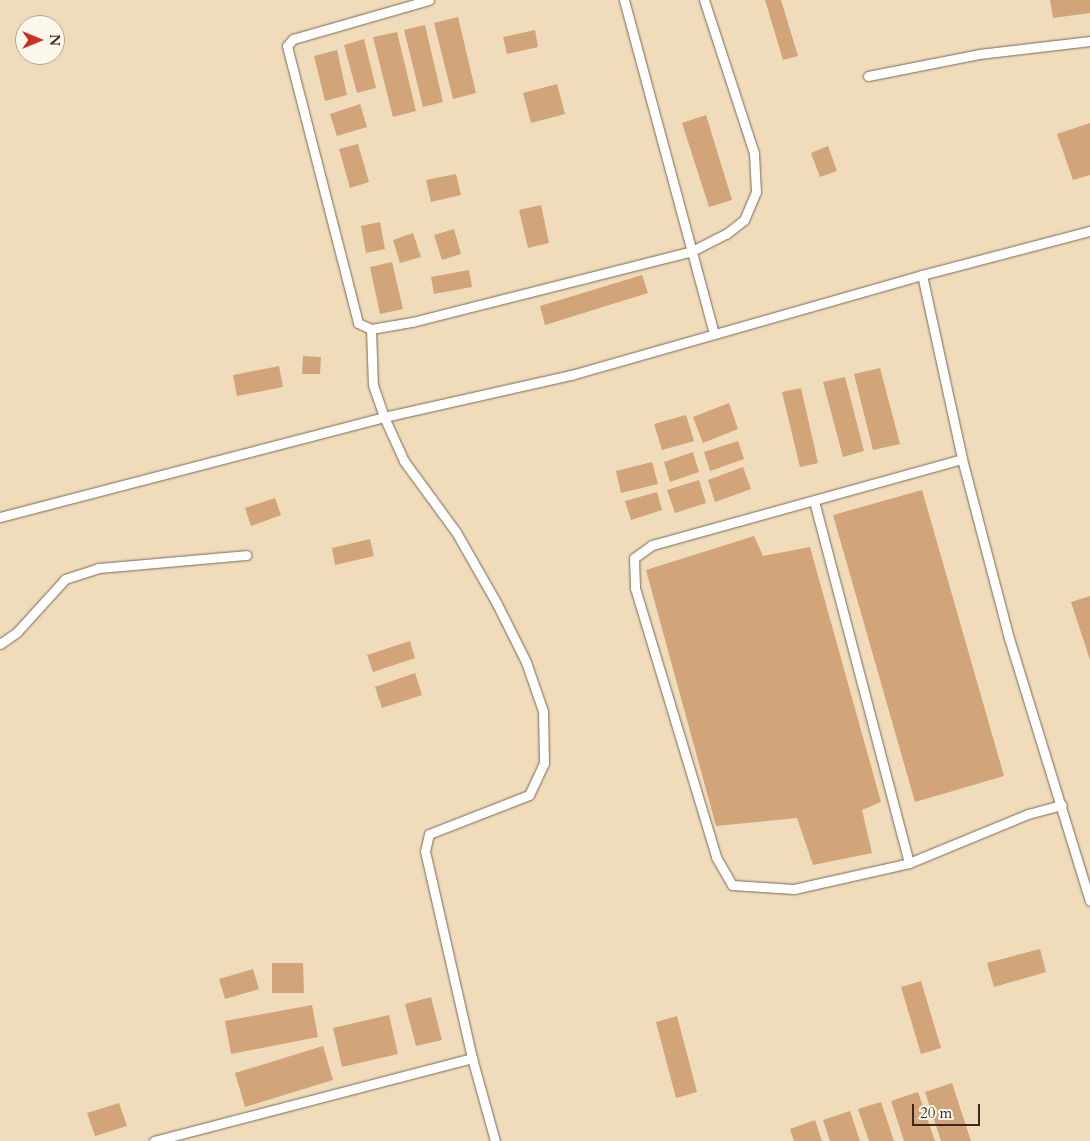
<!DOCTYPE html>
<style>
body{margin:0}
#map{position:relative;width:1090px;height:1141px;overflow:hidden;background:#f0dcbb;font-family:Cardo,serif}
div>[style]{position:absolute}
.building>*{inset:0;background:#d1a479}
.roads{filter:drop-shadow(0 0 1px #7a6855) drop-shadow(0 0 1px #7a6855)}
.service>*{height:9px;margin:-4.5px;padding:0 4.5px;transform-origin:4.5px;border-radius:4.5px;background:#fff}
span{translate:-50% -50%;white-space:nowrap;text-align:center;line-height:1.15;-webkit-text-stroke:5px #fbf7ec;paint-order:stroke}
.north{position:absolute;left:15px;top:15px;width:50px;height:50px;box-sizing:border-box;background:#fbf7ec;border:1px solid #aea59a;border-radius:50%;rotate:90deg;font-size:14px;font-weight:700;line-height:20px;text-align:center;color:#3b2a1e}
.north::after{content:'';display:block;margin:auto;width:18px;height:22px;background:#c8321e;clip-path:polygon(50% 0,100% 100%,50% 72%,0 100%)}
.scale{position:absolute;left:912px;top:1104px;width:68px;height:22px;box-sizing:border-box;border:2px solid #3b2a1e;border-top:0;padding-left:6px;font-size:15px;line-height:18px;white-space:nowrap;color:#3b2a1e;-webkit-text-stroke:4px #fbf7ec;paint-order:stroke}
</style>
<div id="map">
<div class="building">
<div style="clip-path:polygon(765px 0,781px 0,798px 56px,783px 60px)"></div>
<div style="clip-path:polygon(1050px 0,1090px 0,1090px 13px,1053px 18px)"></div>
<div style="clip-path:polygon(458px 17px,476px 93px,453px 99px,434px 23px)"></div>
<div style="clip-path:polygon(425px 25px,443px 102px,423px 107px,404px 30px)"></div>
<div style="clip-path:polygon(535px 30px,538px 47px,507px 54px,503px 37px)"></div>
<div style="clip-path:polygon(397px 32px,416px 111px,393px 117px,373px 37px)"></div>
<div style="clip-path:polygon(364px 39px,376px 88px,357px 93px,344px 45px)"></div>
<div style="clip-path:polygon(337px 50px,347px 95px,325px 101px,314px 56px)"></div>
<div style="clip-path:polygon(557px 84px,565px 114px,531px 123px,523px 93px)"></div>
<div style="clip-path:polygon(360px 104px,367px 127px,337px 136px,330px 114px)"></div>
<div style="clip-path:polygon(706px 115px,732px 200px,709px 207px,682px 123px)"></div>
<div style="clip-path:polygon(1090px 123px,1090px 175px,1073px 180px,1057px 134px)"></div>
<div style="clip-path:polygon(358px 144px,369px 182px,350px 188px,339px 149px)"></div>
<div style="clip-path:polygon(828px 146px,837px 171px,820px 177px,811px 153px)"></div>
<div style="clip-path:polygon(456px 174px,461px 195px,431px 202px,426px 180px)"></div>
<div style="clip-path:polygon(541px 205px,549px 243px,528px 248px,519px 210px)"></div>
<div style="clip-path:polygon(380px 222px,385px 249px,366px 253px,361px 226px)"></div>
<div style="clip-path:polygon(454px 229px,461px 254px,442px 260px,434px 235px)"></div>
<div style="clip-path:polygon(413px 233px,421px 257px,400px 263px,393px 240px)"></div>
<div style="clip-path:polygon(392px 262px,403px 309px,380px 314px,370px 267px)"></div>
<div style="clip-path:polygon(469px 270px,472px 287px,434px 294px,431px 277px)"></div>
<div style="clip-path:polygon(642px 275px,648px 293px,545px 325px,540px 306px)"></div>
<div style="clip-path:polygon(303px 356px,321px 357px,320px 374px,302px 374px)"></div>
<div style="clip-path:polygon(279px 366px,283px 387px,237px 396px,233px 375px)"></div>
<div style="clip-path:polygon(880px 368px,900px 444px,873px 450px,854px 374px)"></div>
<div style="clip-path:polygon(845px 377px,864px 451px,843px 457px,823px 382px)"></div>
<div style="clip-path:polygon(801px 388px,818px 463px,800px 467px,782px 392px)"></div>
<div style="clip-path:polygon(729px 403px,738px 429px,703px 443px,693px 417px)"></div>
<div style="clip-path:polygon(686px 415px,694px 441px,662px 450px,654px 424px)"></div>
<div style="clip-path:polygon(738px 441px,744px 459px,710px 471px,704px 452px)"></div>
<div style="clip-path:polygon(693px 452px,699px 472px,670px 482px,664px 462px)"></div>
<div style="clip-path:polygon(652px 462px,658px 484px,621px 493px,616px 471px)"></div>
<div style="clip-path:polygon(743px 467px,751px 489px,715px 502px,708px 480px)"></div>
<div style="clip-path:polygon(699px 480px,706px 503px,675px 513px,667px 490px)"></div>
<div style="clip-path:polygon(922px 490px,1004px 776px,915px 802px,833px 515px)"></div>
<div style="clip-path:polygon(657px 492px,662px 510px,631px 520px,625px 501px)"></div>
<div style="clip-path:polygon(275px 498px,281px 515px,251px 526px,245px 508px)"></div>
<div style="clip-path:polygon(754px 536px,763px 556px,810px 547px,881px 802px,862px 810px,872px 853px,813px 865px,797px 818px,716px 826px,646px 570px)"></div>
<div style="clip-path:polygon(370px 539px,374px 556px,335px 565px,332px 548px)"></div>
<div style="clip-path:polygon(1090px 596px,1090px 660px,1071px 602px)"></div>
<div style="clip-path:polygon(410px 641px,415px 658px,373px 672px,367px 655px)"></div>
<div style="clip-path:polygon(415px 673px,422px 695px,382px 708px,375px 687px)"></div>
<div style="clip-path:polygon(1040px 949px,1046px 972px,994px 987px,987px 963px)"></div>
<div style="clip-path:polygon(272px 963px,303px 963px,304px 993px,272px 993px)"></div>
<div style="clip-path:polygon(253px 969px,259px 989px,225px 999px,219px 979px)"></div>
<div style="clip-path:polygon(921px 981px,941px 1048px,921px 1054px,901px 987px)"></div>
<div style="clip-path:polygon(431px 997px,442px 1040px,416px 1046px,405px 1004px)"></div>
<div style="clip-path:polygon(312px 1005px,318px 1037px,231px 1054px,225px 1021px)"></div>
<div style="clip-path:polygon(389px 1015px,398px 1054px,342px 1067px,333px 1028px)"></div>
<div style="clip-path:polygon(677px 1016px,697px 1092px,676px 1098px,656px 1022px)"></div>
<div style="clip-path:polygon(323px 1046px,333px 1080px,245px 1107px,235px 1073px)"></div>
<div style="clip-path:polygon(952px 1083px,971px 1141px,941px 1141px,925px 1092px)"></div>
<div style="clip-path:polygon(918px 1092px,935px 1141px,904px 1141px,891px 1101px)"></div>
<div style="clip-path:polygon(881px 1102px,894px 1141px,869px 1141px,858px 1109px)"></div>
<div style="clip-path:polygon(119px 1103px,127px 1126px,95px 1136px,87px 1113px)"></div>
<div style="clip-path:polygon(850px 1111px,860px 1141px,830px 1141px,823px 1120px)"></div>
<div style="clip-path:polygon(815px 1120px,822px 1141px,794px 1141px,790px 1129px)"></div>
</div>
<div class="roads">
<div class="service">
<div style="left:429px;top:0;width:141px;rotate:164deg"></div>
<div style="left:293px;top:39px;width:9px;rotate:131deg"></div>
<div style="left:287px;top:46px;width:286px;rotate:75.6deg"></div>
<div style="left:358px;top:323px;width:14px;rotate:25deg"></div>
<div style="left:371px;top:329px;width:42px;rotate:-9.7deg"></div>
<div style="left:412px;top:322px;width:289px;rotate:-14.2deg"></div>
<div style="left:692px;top:251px;width:38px;rotate:-27deg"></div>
<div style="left:726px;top:234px;width:23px;rotate:-38deg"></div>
<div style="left:744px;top:220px;width:30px;rotate:-67deg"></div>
<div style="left:756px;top:192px;width:39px;rotate:-93deg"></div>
<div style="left:754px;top:153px;width:161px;rotate:-108.1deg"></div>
<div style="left:624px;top:0;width:346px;rotate:74.9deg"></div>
<div style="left:868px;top:76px;width:113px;rotate:-11.2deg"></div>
<div style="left:979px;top:54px;width:112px;rotate:-6.7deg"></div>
<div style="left:922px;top:275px;width:188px;rotate:77.7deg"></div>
<div style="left:962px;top:459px;width:185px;rotate:75.3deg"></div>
<div style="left:1009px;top:638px;width:275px;rotate:72.9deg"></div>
<div style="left:371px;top:329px;width:56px;rotate:88deg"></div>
<div style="left:373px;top:385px;width:34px;rotate:71deg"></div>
<div style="left:384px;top:417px;width:48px;rotate:65.6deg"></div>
<div style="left:404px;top:461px;width:88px;rotate:53.8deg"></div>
<div style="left:456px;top:532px;width:83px;rotate:60.3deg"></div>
<div style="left:497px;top:604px;width:65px;rotate:63.4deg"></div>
<div style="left:526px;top:662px;width:52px;rotate:70.9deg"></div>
<div style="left:543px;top:711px;width:52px;rotate:88.9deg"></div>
<div style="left:544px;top:763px;width:35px;rotate:115deg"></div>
<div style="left:529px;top:795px;width:107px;rotate:158.7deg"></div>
<div style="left:429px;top:834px;width:17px;rotate:103deg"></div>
<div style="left:425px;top:851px;width:212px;rotate:77.2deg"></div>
<div style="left:472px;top:1058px;width:86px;rotate:74.5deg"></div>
<div style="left:962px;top:459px;width:322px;rotate:164.5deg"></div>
<div style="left:652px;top:545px;width:22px;rotate:144deg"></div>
<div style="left:634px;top:558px;width:30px;rotate:88deg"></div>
<div style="left:635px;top:588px;width:281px;rotate:73.2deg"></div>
<div style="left:716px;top:857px;width:32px;rotate:60deg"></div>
<div style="left:732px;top:885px;width:62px;rotate:3.7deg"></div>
<div style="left:794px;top:889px;width:118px;rotate:-12.7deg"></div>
<div style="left:909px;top:863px;width:129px;rotate:-22.4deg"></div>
<div style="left:1028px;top:814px;width:35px;rotate:-15deg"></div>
<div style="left:814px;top:501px;width:374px;rotate:75.3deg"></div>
<div style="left:0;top:517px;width:397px;rotate:-14.6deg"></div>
<div style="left:384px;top:417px;width:192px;rotate:-12.7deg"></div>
<div style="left:571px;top:375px;width:365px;rotate:-15.9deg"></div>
<div style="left:922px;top:275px;width:174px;rotate:-14.7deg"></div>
<div style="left:0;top:644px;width:21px;rotate:-35deg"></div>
<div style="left:17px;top:632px;width:72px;rotate:-47.8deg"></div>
<div style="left:65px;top:579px;width:35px;rotate:-18deg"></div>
<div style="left:98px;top:568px;width:149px;rotate:-5deg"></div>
<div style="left:154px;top:1141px;width:329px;rotate:-14.6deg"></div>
</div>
</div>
<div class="north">N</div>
<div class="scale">20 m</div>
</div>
